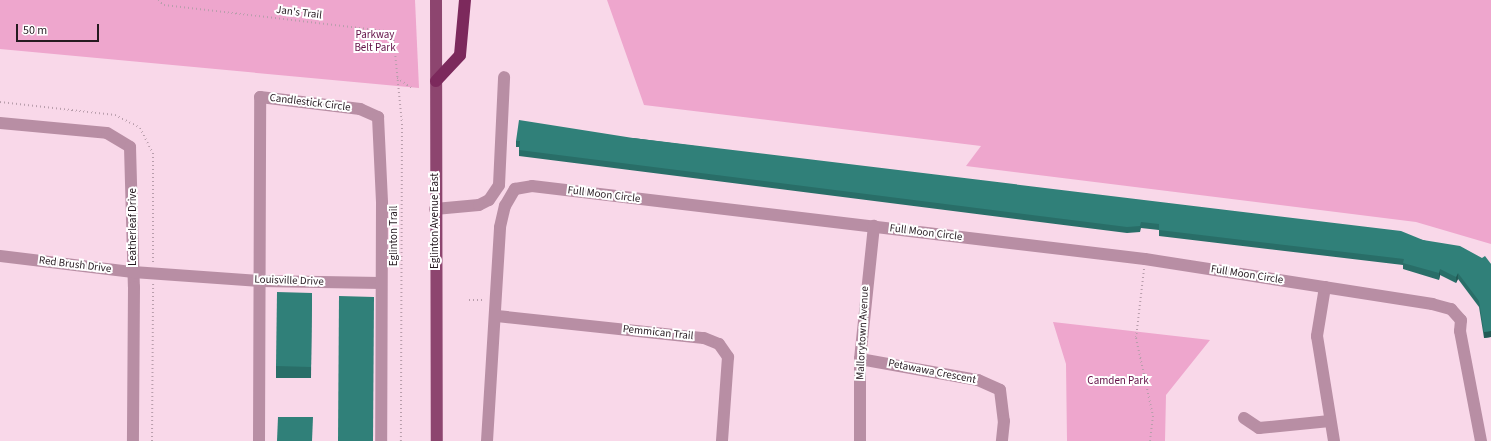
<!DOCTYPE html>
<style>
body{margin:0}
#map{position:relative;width:1491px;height:441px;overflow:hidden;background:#f9d8e9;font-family:"Source Sans 3",sans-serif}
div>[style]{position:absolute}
.green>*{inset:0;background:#eea6cd}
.path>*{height:2px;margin-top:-1px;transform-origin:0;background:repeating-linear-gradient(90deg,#b99eac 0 1px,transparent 0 4px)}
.minor>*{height:12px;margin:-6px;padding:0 6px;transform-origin:6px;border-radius:6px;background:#b88ea4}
.major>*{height:12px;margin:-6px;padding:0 6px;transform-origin:6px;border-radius:6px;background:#8d456f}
.highway>*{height:12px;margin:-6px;padding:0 6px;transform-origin:6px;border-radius:6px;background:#7c295c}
.wall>*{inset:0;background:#296e68}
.shaded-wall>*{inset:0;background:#225a55}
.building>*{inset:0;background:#308079}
span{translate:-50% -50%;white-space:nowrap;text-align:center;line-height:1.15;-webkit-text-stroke:4px #fff;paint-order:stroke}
.street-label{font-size:11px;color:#251a20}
.park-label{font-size:11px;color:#631147}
.scale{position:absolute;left:16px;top:24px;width:83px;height:18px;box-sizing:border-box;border:2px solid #251a20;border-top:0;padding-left:5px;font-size:12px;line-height:14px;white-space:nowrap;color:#251a20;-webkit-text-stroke:3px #fff;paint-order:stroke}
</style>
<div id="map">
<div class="green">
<div style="clip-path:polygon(0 0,415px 0,419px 88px,0 49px)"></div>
<div style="clip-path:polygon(607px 0,1491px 0,1491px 244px,1416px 222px,966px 166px,981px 146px,644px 105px)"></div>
<div style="clip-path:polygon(1053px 322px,1210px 340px,1166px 395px,1165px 441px,1067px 441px,1066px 364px)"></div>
</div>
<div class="path">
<div style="left:158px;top:0;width:8px;rotate:40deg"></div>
<div style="left:164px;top:5px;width:231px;rotate:6.7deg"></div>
<div style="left:393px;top:32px;width:92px;rotate:84.4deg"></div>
<div style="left:402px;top:124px;width:317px;rotate:90.2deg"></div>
<div style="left:397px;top:78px;width:18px;rotate:34deg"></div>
<div style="left:0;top:102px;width:116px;rotate:6.4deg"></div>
<div style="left:115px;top:115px;width:28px;rotate:27deg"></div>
<div style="left:140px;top:128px;width:28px;rotate:63deg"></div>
<div style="left:153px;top:153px;width:109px;rotate:90deg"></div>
<div style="left:1144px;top:269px;width:69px;rotate:96.6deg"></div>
<div style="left:1136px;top:338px;width:80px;rotate:77.7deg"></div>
<div style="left:1153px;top:416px;width:25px;rotate:97deg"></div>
<div style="left:469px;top:300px;width:15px"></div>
<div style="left:152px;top:441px;width:157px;rotate:-89.6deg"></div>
</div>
<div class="minor">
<div style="left:0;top:123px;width:107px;rotate:5.3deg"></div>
<div style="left:107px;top:133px;width:27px;rotate:31deg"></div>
<div style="left:130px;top:147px;width:140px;rotate:88.4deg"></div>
<div style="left:134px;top:287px;width:154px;rotate:90.4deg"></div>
<div style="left:435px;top:209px;width:44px;rotate:-5.2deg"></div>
<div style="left:479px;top:205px;width:11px;rotate:-27deg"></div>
<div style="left:489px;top:200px;width:18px;rotate:-56deg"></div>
<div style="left:499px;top:185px;width:108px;rotate:-87.3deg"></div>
<div style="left:0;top:256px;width:134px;rotate:6.9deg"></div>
<div style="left:133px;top:272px;width:127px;rotate:4.1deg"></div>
<div style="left:260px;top:281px;width:121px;rotate:0.9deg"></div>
<div style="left:1325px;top:287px;width:50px;rotate:99.3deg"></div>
<div style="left:1317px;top:336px;width:106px;rotate:80.8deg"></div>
<div style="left:497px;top:316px;width:208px;rotate:6.1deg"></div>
<div style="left:704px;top:338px;width:16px;rotate:22deg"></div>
<div style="left:719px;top:344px;width:16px;rotate:55deg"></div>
<div style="left:728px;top:357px;width:84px;rotate:94.1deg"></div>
<div style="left:860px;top:359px;width:120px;rotate:10.1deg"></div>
<div style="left:978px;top:380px;width:24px;rotate:24deg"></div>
<div style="left:1000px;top:390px;width:31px;rotate:83deg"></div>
<div style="left:1004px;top:421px;width:20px;rotate:96deg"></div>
<div style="left:1244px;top:418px;width:18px;rotate:34deg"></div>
<div style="left:1259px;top:428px;width:71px;rotate:-5.6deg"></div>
<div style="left:259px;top:441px;width:344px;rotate:-89.8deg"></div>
<div style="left:260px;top:97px;width:101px;rotate:6.8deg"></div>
<div style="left:360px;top:109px;width:20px;rotate:24deg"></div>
<div style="left:378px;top:117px;width:86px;rotate:87.3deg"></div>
<div style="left:382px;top:203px;width:238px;rotate:90.2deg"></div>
<div style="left:487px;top:441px;width:214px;rotate:-86.5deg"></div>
<div style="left:500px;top:227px;width:22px;rotate:-77deg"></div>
<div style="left:505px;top:206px;width:20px;rotate:-60deg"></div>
<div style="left:515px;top:189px;width:17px;rotate:-10deg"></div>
<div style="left:532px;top:186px;width:617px;rotate:6.79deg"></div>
<div style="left:1145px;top:259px;width:291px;rotate:8.9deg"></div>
<div style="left:1432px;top:304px;width:20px;rotate:15deg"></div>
<div style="left:1451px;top:309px;width:15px;rotate:48deg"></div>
<div style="left:1461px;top:320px;width:11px;rotate:95deg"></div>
<div style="left:1460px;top:331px;width:112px;rotate:79.2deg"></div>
<div style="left:860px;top:441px;width:82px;rotate:-90deg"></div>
<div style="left:860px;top:359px;width:134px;rotate:-84deg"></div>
</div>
<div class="major">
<div style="left:436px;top:0;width:441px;rotate:89.9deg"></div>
</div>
<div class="highway">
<div style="left:436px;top:81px;width:35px;rotate:-47deg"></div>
<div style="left:460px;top:55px;width:55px;rotate:-84.8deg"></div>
</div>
<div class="wall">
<div style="clip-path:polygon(633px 138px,1423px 240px,1491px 264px,1491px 337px,1484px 338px,1479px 307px,1458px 279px,1456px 283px,1440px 275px,1439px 280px,1403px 269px,1403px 265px,1159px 236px,1159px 230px,1141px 228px,1140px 232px,1127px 233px,519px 156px,519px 147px,516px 147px,516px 141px)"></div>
<div style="clip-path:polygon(312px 293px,311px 378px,276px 378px,276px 366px)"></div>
</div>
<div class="shaded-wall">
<div style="clip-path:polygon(1440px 269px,1440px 275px,1439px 280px,1439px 273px)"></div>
<div style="clip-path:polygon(1458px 273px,1458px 279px,1456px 283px,1456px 277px)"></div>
<div style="clip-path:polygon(1491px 331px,1491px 337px,1484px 338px,1484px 332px)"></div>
</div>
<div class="building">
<div style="clip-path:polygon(519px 120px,633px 138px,1401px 231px,1423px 240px,1460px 246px,1482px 258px,1485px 256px,1491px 264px,1491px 331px,1484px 332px,1479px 301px,1458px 273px,1456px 277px,1440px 269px,1439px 273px,1403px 263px,1404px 259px,1159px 230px,1159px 224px,1141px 222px,1140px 226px,1127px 227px,519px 150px,520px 141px,516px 141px)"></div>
<div style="clip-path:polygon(277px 292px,312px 293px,311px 367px,276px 366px)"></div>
<div style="clip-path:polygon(339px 296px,374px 297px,373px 441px,338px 441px)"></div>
<div style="clip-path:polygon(278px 417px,313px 417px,312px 441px,277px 441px)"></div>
</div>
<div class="street-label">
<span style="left:299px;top:13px;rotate:7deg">Jan's Trail</span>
<span style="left:310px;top:103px;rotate:7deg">Candlestick Circle</span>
<span style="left:604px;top:195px;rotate:7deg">Full Moon Circle</span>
<span style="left:435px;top:221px;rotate:-90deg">Eglinton Avenue East</span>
<span style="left:133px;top:227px;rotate:-90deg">Leatherleaf Drive</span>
<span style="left:926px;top:233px;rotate:7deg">Full Moon Circle</span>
<span style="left:394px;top:236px;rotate:-90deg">Eglinton Trail</span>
<span style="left:75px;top:265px;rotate:7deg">Red Brush Drive</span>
<span style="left:1247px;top:275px;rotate:9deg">Full Moon Circle</span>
<span style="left:289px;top:281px;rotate:2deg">Louisville Drive</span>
<span style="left:658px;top:333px;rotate:6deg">Pemmican Trail</span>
<span style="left:863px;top:333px;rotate:-87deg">Mallorytown Avenue</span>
<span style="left:932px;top:372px;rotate:11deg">Petawawa Crescent</span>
</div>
<div class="park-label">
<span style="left:375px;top:42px">Parkway<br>Belt Park</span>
<span style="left:1118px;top:381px">Camden Park</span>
</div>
<div class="scale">50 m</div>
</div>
